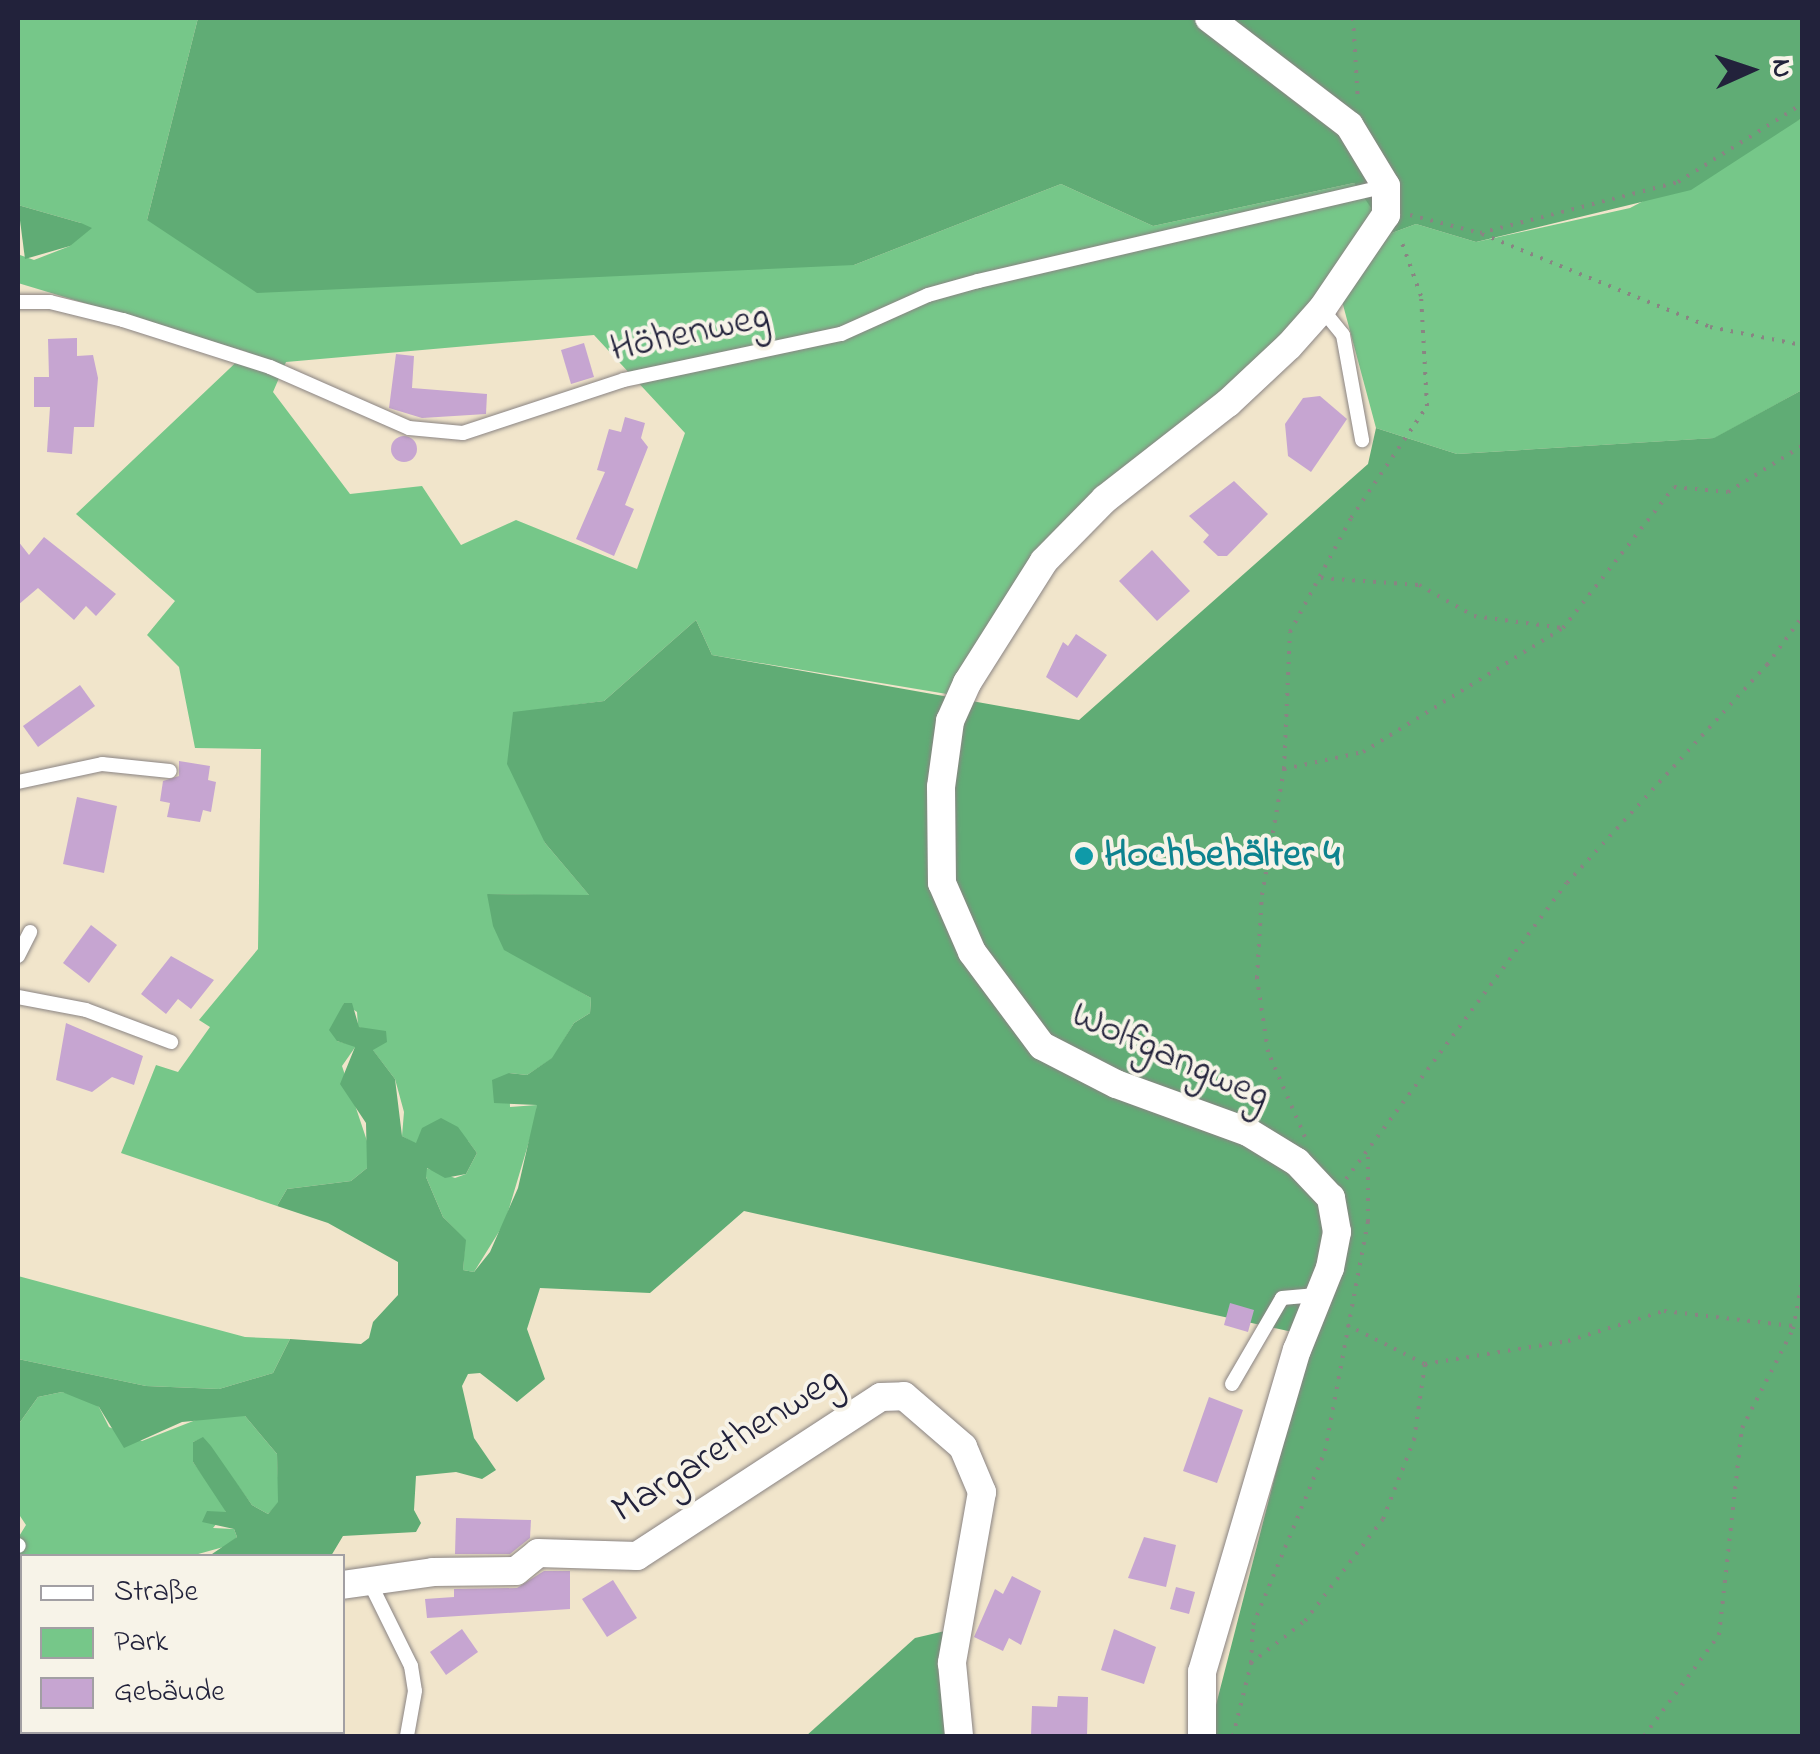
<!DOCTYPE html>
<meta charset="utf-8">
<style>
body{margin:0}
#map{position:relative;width:1820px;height:1754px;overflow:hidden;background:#f1e5cb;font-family:"Indie Flower",sans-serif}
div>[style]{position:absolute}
.green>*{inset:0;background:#76c789}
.forest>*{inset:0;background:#60ac75}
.building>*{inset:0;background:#c6a5d1}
.round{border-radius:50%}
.path>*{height:4px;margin-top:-2px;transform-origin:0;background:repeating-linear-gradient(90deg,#8a8483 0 2.5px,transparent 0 10.5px)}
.roads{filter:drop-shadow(0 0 2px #8a8483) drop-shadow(0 0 2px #8a8483)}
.lane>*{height:14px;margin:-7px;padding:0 7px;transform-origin:7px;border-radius:7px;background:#fff}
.street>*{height:28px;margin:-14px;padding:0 14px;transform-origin:14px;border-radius:14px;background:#fff}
.dots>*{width:28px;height:28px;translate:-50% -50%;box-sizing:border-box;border:5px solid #f7f3e8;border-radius:50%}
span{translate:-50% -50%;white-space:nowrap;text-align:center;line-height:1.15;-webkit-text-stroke:8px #f7f3e8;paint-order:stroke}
.street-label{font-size:40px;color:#22223b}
.culture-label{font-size:40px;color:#0d838f;font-weight:700}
.left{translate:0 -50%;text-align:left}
.frame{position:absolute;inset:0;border:20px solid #22223b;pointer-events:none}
.legend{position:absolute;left:20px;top:1554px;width:325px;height:180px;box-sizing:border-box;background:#f7f3e8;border:2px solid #a29fa3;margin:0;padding:12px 18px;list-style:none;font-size:30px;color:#22223b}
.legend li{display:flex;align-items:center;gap:20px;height:50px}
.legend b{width:50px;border:2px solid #a29fa3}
.north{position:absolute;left:1700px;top:20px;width:100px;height:100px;-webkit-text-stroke:8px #f7f3e8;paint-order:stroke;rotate:87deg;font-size:28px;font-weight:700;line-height:40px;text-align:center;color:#22223b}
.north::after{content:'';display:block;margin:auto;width:35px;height:45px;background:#22223b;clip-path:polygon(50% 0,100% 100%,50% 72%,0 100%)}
</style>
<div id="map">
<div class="green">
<div style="clip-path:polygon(evenodd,18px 18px,198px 18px,147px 220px,854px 265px,1061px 184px,1153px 226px,1354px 183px,1379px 213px,1276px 350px,1114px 481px,953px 695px,712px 655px,696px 620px,604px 701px,513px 713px,545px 843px,590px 896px,487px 894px,539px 968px,591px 998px,590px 1013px,574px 1023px,553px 1058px,527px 1075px,509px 1073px,510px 1107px,537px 1105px,536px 1118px,505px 1222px,474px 1272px,463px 1270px,465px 1240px,443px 1217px,426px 1177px,426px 1168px,455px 1178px,466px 1174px,477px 1153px,468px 1141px,416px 1144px,402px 1136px,404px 1112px,395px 1079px,372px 1049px,372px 1031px,358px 1027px,357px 1012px,344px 1003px,337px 1041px,356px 1046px,342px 1066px,368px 1144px,367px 1168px,351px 1181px,287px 1189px,277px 1206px,121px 1153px,156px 1065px,178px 1072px,210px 1027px,199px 1020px,258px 949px,261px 749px,195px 748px,179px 667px,147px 635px,175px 601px,76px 514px,247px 352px,18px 283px,20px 255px,34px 260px,70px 246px,81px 223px,18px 205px,18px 18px,594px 335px,685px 433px,637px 569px,516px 520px,461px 545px,422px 486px,350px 494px,273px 392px,286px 362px,594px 335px)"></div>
<div style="clip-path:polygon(1802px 118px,1802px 390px,1715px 438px,1457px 454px,1376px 428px,1342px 301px,1389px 234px,1416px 224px,1476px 242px,1630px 208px)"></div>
<div style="clip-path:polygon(18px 1276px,245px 1337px,290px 1339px,273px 1373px,219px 1389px,146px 1386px,18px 1359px)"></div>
<div style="clip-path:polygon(62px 1392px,85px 1398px,99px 1407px,109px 1427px,142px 1441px,206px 1416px,245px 1416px,277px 1454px,279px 1502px,268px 1514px,252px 1505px,203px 1438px,193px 1442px,193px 1462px,224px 1505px,226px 1512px,213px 1528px,234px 1529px,237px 1537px,227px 1546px,191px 1556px,22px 1556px,22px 1677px,18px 1538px,26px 1525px,18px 1513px,18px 1425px,38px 1397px)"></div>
</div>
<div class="forest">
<div style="clip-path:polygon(198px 18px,1802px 18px,1802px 118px,1691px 190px,1476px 242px,1416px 224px,1389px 234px,1354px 183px,1153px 226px,1061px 184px,854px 265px,257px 293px,147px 220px)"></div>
<div style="clip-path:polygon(18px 205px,81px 223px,92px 228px,70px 246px,25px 259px)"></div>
<div style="clip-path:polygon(1802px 390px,1802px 1736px,1208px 1736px,1311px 1336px,744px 1211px,650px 1293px,540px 1288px,527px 1329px,545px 1379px,517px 1402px,480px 1373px,468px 1374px,462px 1386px,474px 1438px,496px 1470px,482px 1479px,456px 1472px,416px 1476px,414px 1510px,421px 1523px,416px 1532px,343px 1536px,331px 1556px,191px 1556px,212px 1554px,237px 1537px,234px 1529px,202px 1522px,207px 1511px,226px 1512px,193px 1462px,193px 1442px,203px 1437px,211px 1446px,252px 1505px,268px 1514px,278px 1502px,277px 1454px,245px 1416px,182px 1422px,124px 1448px,99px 1407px,62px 1392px,38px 1397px,18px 1425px,18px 1359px,146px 1386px,219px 1389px,273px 1373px,290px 1339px,361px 1344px,369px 1338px,373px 1322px,398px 1295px,398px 1262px,328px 1223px,277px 1206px,287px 1189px,351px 1181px,367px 1168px,366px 1123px,340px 1084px,355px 1047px,337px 1041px,329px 1030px,344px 1003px,352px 1003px,359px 1027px,386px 1031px,387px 1042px,373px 1050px,395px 1079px,402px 1136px,416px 1143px,422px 1128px,441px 1118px,458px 1127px,477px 1153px,466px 1174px,445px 1178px,427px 1168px,426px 1177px,443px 1217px,466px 1240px,463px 1270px,474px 1272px,490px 1252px,518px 1188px,537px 1105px,494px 1103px,492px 1080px,509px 1073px,527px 1075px,552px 1058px,574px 1023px,590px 1013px,591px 998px,504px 950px,493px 926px,487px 894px,589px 895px,545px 843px,507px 764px,513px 712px,604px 701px,696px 620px,712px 655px,1079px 720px,1368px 464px,1376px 428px,1457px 454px,1714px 438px)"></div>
<div style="clip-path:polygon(945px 1631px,949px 1736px,806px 1736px,915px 1638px)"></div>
</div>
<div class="building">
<div style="clip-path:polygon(77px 338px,77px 356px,93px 355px,98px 378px,94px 427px,74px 427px,72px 454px,47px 452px,50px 407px,34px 407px,34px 377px,49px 377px,48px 339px)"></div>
<div style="clip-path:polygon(584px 343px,594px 377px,571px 384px,561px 350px)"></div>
<div style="clip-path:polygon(396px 354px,414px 356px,412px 388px,487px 394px,486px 414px,422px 418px,389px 408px)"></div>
<div style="clip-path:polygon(1320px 396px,1347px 419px,1311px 472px,1288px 456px,1285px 424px,1303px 398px)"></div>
<div style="clip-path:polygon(625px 417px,645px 423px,641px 438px,648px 447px,625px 505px,634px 509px,614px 556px,576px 539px,605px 472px,597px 470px,609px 429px,621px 432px)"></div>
<div class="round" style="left:391px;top:436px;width:26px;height:26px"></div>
<div style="clip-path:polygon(1234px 481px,1268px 514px,1227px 556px,1218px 556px,1203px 542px,1209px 535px,1189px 516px)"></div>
<div style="clip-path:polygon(44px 537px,116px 594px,96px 616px,86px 606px,74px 620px,38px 588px,18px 605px,18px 541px,29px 555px)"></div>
<div style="clip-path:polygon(1152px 550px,1190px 591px,1157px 621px,1119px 581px)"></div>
<div style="clip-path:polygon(1076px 634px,1107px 655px,1077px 698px,1046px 677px,1063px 642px,1068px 646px)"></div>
<div style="clip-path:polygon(80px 685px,95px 706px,38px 747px,23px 726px)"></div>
<div style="clip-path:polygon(179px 761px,210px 766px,208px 780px,216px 782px,211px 812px,203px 810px,200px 822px,167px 817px,170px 803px,160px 801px,163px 781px,179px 776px)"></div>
<div style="clip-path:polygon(77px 797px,117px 806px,104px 873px,63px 864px)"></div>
<div style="clip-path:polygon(91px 925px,117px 945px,89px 983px,63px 963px)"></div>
<div style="clip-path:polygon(171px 956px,214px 980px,191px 1009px,178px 999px,166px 1014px,141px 994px)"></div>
<div style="clip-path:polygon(66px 1023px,143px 1056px,134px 1085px,112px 1077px,92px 1092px,56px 1080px)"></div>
<div style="clip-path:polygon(1230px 1303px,1254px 1310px,1248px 1332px,1224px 1325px)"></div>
<div style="clip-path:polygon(1209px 1397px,1243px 1410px,1217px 1483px,1183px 1471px)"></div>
<div style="clip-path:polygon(456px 1518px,531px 1520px,530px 1538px,510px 1554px,455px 1554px)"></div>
<div style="clip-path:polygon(1144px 1537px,1176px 1545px,1166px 1587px,1128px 1578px)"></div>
<div style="clip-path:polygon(544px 1571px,570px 1571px,570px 1609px,427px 1618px,425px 1599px,454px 1597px,454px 1589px,517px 1588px)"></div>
<div style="clip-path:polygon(1012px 1576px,1041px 1591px,1021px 1645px,1009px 1638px,1003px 1651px,974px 1637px,995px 1589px,1003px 1594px)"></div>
<div style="clip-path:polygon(613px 1580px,637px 1618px,607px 1637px,582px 1599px)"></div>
<div style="clip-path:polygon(1176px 1587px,1195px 1592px,1189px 1614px,1170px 1609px)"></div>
<div style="clip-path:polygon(462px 1629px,478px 1652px,446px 1675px,430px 1652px)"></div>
<div style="clip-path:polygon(1114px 1629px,1156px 1647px,1144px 1684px,1101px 1670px)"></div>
<div style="clip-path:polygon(1058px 1696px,1088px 1697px,1087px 1736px,1031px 1736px,1032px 1706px,1057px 1707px)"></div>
</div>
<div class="path">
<div style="left:1353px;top:18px;width:83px;rotate:86.6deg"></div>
<div style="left:1410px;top:215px;width:72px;rotate:14.4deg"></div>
<div style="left:1480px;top:233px;width:204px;rotate:-14.4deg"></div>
<div style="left:1678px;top:182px;width:146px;rotate:-32.2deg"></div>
<div style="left:1482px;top:234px;width:246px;rotate:22.2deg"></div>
<div style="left:1710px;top:327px;width:94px;rotate:11.1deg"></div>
<div style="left:1321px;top:578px;width:98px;rotate:4.1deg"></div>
<div style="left:1419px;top:585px;width:63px;rotate:29.4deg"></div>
<div style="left:1474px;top:616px;width:89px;rotate:7.8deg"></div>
<div style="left:1284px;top:769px;width:81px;rotate:-12.1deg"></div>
<div style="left:1363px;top:752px;width:235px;rotate:-31.8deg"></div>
<div style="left:1563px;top:628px;width:179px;rotate:-51.8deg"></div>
<div style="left:1674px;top:487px;width:54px;rotate:5.3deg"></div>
<div style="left:1728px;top:492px;width:87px;rotate:-31.9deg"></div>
<div style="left:1305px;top:1137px;width:93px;rotate:-113.5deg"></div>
<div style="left:1268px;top:1052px;width:75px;rotate:-98.5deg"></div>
<div style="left:1257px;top:978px;width:83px;rotate:-86.6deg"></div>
<div style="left:1262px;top:895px;width:128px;rotate:-80.1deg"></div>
<div style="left:1284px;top:769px;width:137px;rotate:-87.5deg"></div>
<div style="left:1290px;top:632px;width:129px;rotate:-61.8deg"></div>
<div style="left:1351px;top:518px;width:135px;rotate:-55.8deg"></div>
<div style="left:1427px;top:406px;width:110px;rotate:-93.1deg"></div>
<div style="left:1421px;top:296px;width:59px;rotate:-109.7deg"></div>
<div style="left:1346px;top:1179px;width:369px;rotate:-53.3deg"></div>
<div style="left:1567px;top:883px;width:296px;rotate:-47.5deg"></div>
<div style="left:1767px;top:665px;width:59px;rotate:-53.9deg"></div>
<div style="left:1347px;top:1325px;width:87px;rotate:26.6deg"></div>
<div style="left:1251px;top:1663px;width:68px;rotate:-37.9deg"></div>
<div style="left:1305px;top:1621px;width:128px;rotate:-52.6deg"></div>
<div style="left:1383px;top:1519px;width:85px;rotate:-68.6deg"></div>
<div style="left:1414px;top:1440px;width:77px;rotate:-81.8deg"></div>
<div style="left:1425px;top:1364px;width:145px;rotate:-9.1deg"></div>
<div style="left:1568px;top:1341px;width:101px;rotate:-17.4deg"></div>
<div style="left:1664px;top:1311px;width:139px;rotate:6.6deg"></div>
<div style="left:1233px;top:1736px;width:75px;rotate:-76.1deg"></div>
<div style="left:1251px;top:1663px;width:38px;rotate:-87deg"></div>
<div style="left:1253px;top:1625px;width:188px;rotate:-67.5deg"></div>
<div style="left:1325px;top:1451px;width:233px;rotate:-79.4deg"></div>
<div style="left:1368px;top:1222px;width:65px;rotate:-90deg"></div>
<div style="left:1644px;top:1736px;width:126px;rotate:-53.4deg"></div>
<div style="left:1719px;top:1635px;width:208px;rotate:-83.7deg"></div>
<div style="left:1742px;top:1428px;width:111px;rotate:-62.7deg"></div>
<div style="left:1793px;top:1329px;width:48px;rotate:-79.2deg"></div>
</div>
<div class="roads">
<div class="lane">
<div style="left:18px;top:302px;width:32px"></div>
<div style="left:50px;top:302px;width:75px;rotate:13.9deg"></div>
<div style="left:123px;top:320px;width:154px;rotate:17.7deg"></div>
<div style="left:270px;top:367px;width:152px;rotate:23.7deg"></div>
<div style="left:409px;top:428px;width:54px;rotate:5.3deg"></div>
<div style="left:463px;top:433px;width:169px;rotate:-18.2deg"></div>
<div style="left:624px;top:380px;width:222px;rotate:-12deg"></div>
<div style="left:841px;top:334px;width:95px;rotate:-24.1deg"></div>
<div style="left:928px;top:295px;width:52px;rotate:-15.6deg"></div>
<div style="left:978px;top:281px;width:419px;rotate:-13.1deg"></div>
<div style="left:1322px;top:309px;width:33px;rotate:51deg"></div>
<div style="left:1343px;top:335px;width:107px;rotate:79.7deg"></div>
<div style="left:18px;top:782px;width:86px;rotate:-12.1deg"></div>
<div style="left:102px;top:764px;width:68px;rotate:5.9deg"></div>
<div style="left:18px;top:956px;width:27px;rotate:-63deg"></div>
<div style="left:18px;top:997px;width:69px;rotate:10.8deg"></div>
<div style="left:86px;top:1010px;width:91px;rotate:20.6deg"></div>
<div style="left:1232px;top:1384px;width:99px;rotate:-59.8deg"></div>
<div style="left:1282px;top:1298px;width:37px;rotate:-5deg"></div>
<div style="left:18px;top:1545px;width:1px;rotate:45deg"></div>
<div style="left:369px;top:1581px;width:95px;rotate:63.7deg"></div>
<div style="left:411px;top:1666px;width:25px;rotate:81deg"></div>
<div style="left:415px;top:1691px;width:46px;rotate:100.1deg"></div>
</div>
<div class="street">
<div style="left:342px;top:1585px;width:92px;rotate:-8.1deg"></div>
<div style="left:433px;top:1572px;width:83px;rotate:-0.7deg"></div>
<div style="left:516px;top:1571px;width:28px;rotate:-39deg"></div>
<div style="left:538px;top:1553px;width:99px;rotate:1.7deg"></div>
<div style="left:637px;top:1556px;width:291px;rotate:-33.1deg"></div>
<div style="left:881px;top:1397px;width:23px;rotate:-2deg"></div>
<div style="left:904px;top:1396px;width:78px;rotate:40.8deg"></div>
<div style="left:963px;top:1447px;width:49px;rotate:67.1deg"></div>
<div style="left:982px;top:1492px;width:174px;rotate:100deg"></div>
<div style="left:952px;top:1663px;width:73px;rotate:84.5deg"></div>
<div style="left:18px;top:1687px;width:5px;rotate:37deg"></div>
<div style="left:68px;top:1736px;width:6px;rotate:-39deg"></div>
<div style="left:1202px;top:1736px;width:64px;rotate:-90deg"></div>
<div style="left:1202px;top:1672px;width:336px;rotate:-73.6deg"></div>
<div style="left:1297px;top:1350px;width:88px;rotate:-68.1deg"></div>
<div style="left:1330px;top:1268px;width:37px;rotate:-79deg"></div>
<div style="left:1337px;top:1232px;width:35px;rotate:-100deg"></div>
<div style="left:1331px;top:1198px;width:50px;rotate:-133.4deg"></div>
<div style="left:1297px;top:1162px;width:57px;rotate:-148.5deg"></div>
<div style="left:1248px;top:1132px;width:140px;rotate:-160deg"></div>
<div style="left:1116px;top:1084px;width:83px;rotate:-152.8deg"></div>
<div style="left:1042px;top:1046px;width:117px;rotate:-126.7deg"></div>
<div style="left:972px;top:952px;width:75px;rotate:-113.5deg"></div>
<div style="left:942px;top:883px;width:96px;rotate:-90.6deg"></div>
<div style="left:941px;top:787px;width:67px;rotate:-82.2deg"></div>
<div style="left:950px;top:721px;width:42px;rotate:-65.9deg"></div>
<div style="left:967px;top:683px;width:144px;rotate:-57.7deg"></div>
<div style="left:1044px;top:561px;width:87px;rotate:-45.5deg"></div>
<div style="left:1105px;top:499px;width:156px;rotate:-38deg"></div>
<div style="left:1228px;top:403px;width:83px;rotate:-43.1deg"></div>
<div style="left:1289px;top:346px;width:50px;rotate:-48.3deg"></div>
<div style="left:1322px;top:309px;width:114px;rotate:-55.8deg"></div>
<div style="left:1386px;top:215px;width:29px;rotate:-90deg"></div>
<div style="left:1386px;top:186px;width:71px;rotate:-121.2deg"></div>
<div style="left:1349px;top:125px;width:176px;rotate:-142.6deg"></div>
</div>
</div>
<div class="dots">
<div style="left:1084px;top:856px;background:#0f9aa8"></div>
</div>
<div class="street-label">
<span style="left:690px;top:334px;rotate:-12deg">Höhenweg</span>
<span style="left:1170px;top:1057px;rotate:24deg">Wolfgangweg</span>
<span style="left:727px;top:1446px;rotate:-32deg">Margarethenweg</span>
</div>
<div class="culture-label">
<span class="left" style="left:1104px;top:856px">Hochbehälter 4</span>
</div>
<div class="frame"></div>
<ul class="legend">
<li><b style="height:12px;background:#fff"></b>Straße</li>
<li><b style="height:28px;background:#76c789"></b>Park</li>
<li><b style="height:28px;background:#c6a5d1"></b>Gebäude</li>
</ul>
<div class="north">N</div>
</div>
